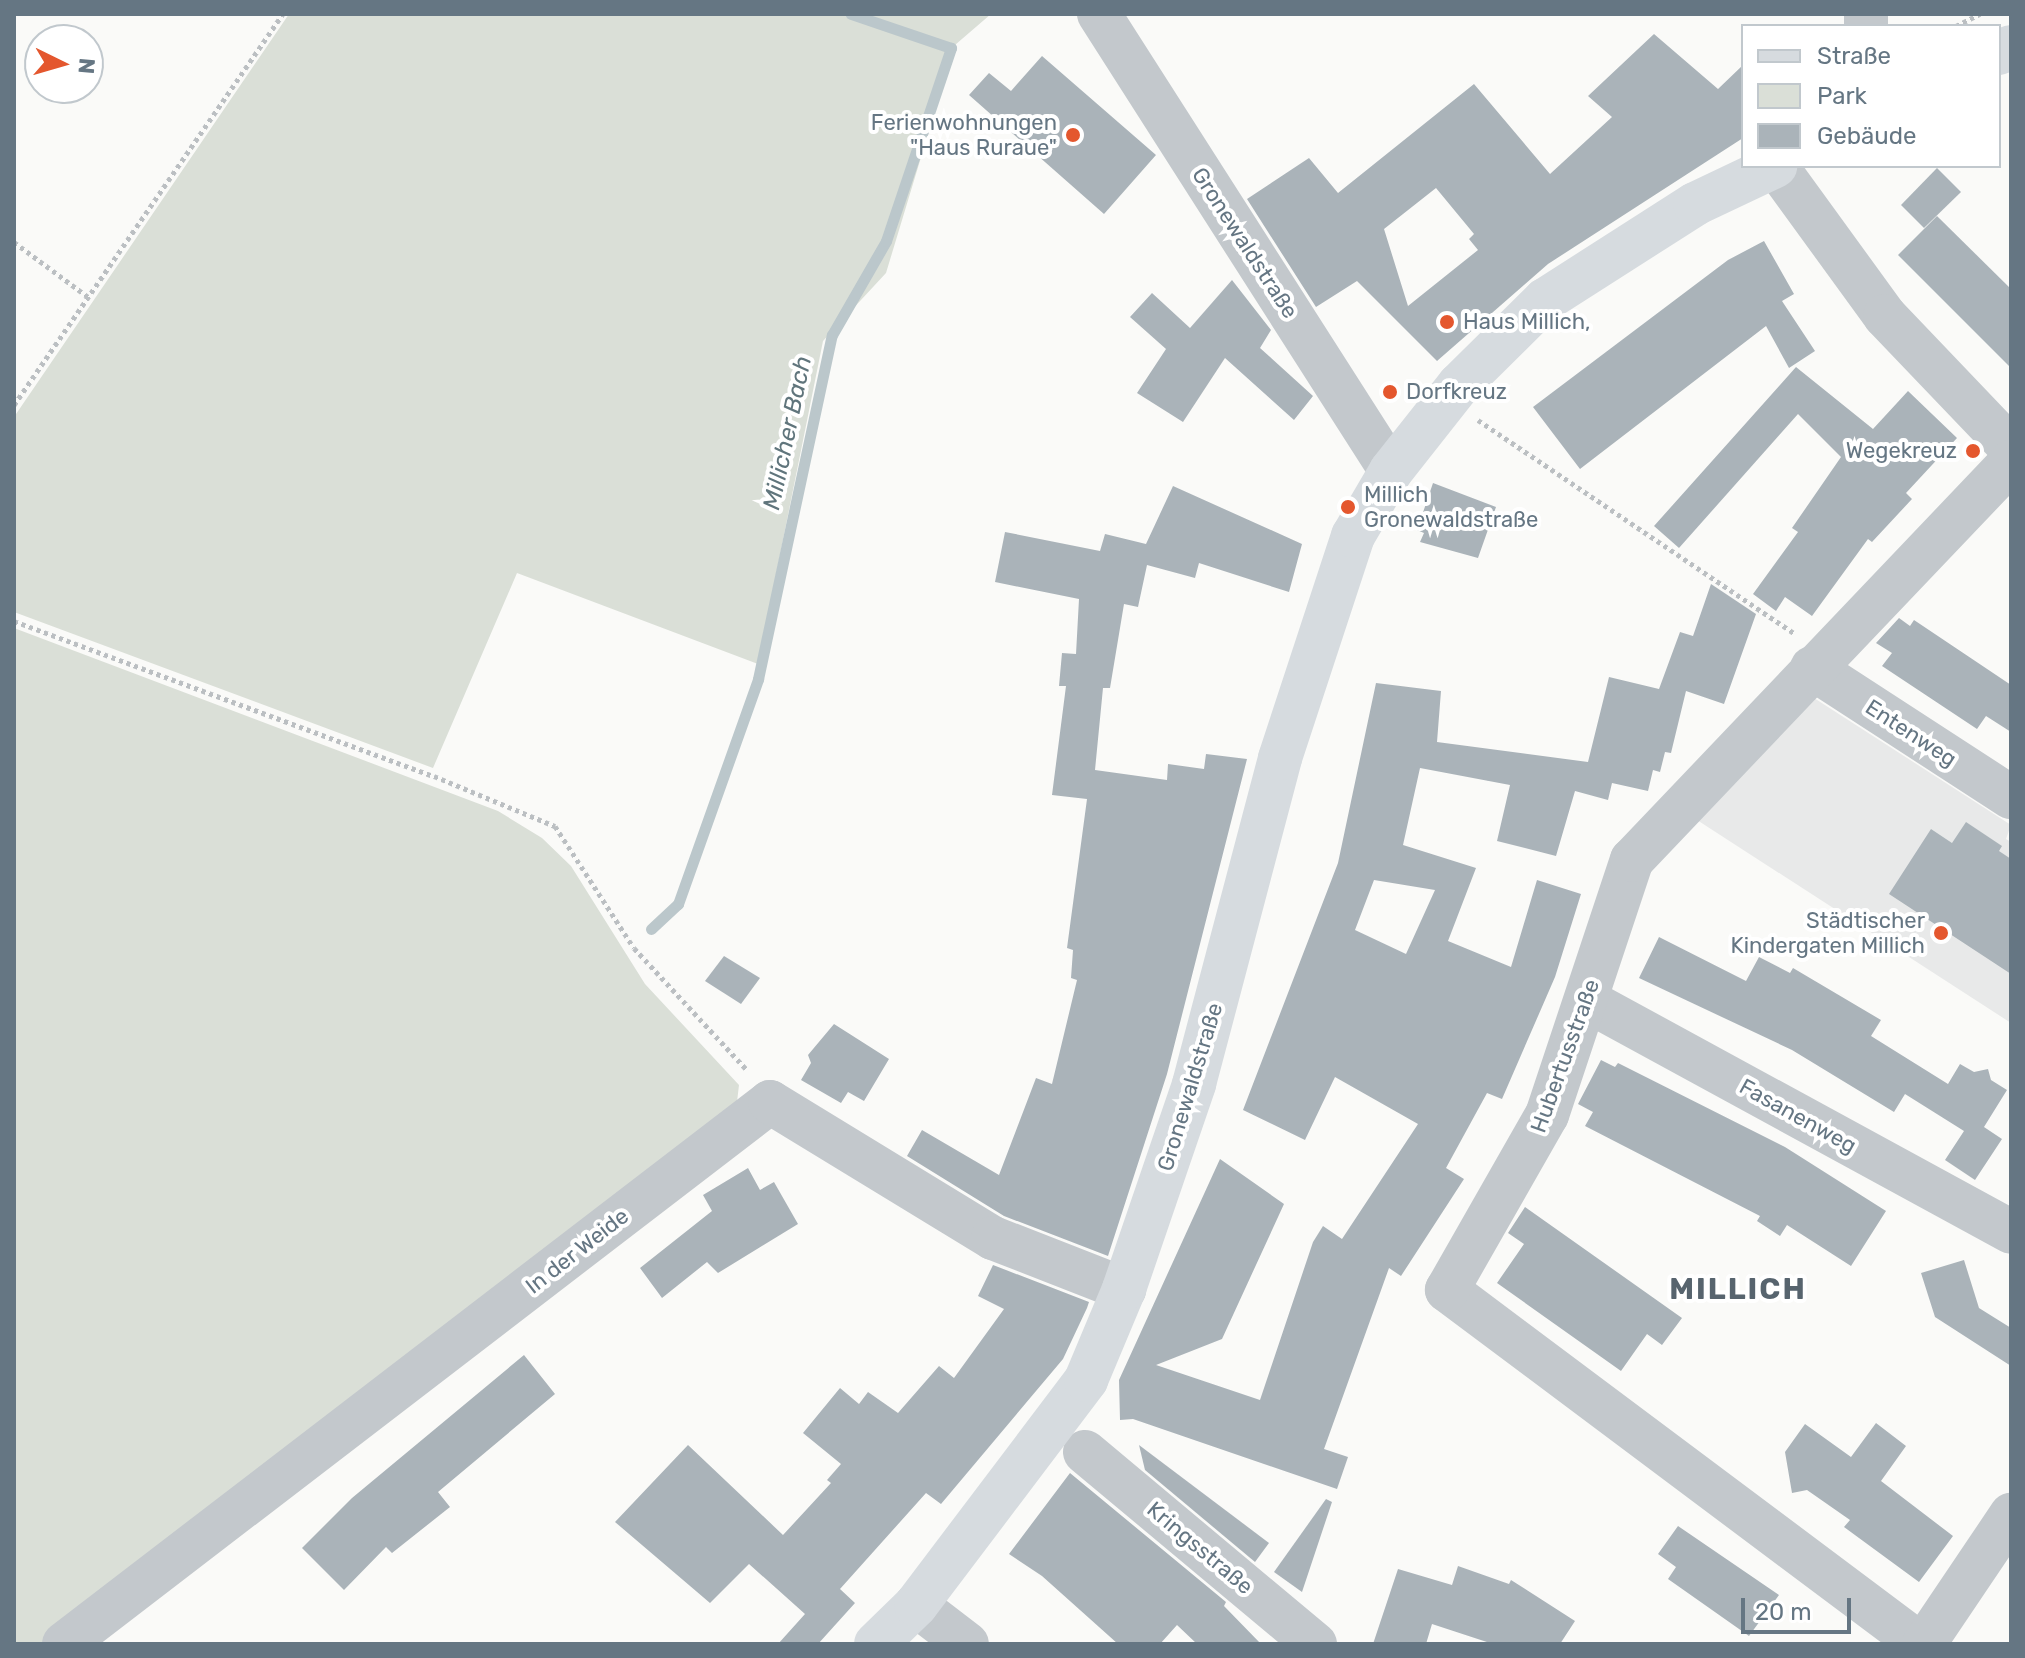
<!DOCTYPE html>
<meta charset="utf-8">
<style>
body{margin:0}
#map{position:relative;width:2025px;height:1658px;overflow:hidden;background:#fafaf8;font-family:Rubik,sans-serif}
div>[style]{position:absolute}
.built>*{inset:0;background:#e8e9e9}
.green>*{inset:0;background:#dadfd7}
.stream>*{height:11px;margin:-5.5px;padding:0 5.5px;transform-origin:5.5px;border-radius:5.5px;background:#bbc7cb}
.building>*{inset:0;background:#aab3b9}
.path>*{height:5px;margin-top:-2.5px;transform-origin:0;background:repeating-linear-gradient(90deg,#bbbfc2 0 4px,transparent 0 8px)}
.minor>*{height:44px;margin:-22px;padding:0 22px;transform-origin:22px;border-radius:22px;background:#c3c8cc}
.major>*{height:44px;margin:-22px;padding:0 22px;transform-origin:22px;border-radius:22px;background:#d6dbdf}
.dots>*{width:22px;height:22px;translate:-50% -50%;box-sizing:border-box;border:4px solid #fff;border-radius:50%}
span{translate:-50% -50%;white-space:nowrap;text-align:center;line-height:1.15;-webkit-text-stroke:8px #fff;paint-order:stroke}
.poi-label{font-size:22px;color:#657683}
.right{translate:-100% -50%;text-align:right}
.left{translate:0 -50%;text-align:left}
.street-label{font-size:22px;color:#657683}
.water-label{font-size:24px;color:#60757c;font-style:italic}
.district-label{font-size:30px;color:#57646e;font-weight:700;letter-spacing:2px}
.frame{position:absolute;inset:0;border:16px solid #657683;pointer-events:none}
.legend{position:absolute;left:1741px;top:24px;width:260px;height:144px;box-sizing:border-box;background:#fff;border:2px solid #c1c8cd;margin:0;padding:10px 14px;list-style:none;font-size:24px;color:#657683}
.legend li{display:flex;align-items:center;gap:16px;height:40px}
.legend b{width:40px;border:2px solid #c1c8cd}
.north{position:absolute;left:24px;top:24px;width:80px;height:80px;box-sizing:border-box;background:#fff;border:2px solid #c1c8cd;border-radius:50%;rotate:95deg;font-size:22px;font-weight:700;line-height:32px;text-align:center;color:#657683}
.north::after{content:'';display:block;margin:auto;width:28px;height:36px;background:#e4572e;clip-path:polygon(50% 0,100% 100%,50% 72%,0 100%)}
.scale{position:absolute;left:1741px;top:1598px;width:110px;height:36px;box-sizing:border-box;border:4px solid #657683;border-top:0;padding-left:10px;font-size:24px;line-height:28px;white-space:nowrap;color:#657683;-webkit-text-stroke:6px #fff;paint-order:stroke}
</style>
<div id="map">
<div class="built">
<div style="clip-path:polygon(1814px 698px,2011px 825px,2006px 839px,2011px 842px,2011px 1023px,1697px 820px)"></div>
</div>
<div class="green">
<div style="clip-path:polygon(289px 14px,991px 14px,955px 45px,886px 273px,823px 341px,758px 664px,517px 573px,433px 768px,14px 612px,14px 417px)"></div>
<div style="clip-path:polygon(14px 628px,498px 811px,542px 838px,571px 866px,645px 984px,739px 1085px,737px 1102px,48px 1644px,14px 1644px)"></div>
</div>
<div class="stream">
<div style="left:651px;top:929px;width:37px;rotate:-43deg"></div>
<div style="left:678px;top:904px;width:239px;rotate:-70.4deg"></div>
<div style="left:758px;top:679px;width:352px;rotate:-77.9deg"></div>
<div style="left:832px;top:335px;width:108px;rotate:-60.1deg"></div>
<div style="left:886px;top:241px;width:204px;rotate:-71.4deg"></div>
<div style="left:951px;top:48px;width:106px;rotate:-161.2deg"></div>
</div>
<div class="building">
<div style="clip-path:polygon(evenodd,1654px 34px,1718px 89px,1743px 65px,1743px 138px,1548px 264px,1437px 361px,1357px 281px,1316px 307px,1247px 199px,1309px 158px,1338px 193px,1474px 84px,1550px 174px,1612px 117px,1588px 96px,1654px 34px,1436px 188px,1474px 234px,1469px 239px,1478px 250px,1408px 306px,1384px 229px,1436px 188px)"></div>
<div style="clip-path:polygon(1042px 56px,1156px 155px,1104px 214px,969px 95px,989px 73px,1011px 91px)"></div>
<div style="clip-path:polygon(1937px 168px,1961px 192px,1924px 228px,1901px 205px)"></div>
<div style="clip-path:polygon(1937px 216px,2011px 289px,2011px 368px,1898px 255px)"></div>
<div style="clip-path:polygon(1764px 241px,1794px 294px,1782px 301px,1815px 351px,1789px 368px,1766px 326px,1580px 469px,1533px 407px,1728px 260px)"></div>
<div style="clip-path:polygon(1232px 280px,1271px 330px,1260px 348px,1313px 396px,1294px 420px,1225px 358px,1183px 422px,1137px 393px,1166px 349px,1130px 317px,1152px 293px,1190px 328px)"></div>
<div style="clip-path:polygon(1796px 367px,1873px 429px,1908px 391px,1957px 438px,1906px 493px,1912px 499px,1872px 542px,1868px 539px,1812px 616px,1785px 597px,1776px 611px,1753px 594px,1798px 532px,1792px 528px,1841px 457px,1798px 414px,1679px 548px,1654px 526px)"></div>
<div style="clip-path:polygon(1433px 483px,1496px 507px,1478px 558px,1420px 542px,1424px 533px,1417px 530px)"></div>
<div style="clip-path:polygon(1173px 486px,1302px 544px,1289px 592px,1199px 563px,1195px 578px,1147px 565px,1138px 607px,1124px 604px,1110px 688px,1103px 688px,1095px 770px,1167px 780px,1168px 764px,1204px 769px,1206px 754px,1247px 759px,1167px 1074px,1108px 1256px,1004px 1216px,907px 1156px,922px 1130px,999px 1175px,1036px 1078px,1052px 1084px,1077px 980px,1071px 978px,1073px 950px,1067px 948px,1087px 799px,1052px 795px,1066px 686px,1059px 686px,1062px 653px,1076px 654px,1079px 599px,995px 582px,1005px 532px,1100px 551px,1105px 534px,1146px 544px)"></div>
<div style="clip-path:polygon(evenodd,1711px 584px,1756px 614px,1724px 704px,1686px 691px,1671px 753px,1665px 752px,1660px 772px,1653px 770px,1648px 791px,1612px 783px,1608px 800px,1575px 791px,1556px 856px,1497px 841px,1510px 785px,1420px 768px,1403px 845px,1476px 868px,1448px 941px,1511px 967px,1537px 880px,1581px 894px,1555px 977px,1502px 1099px,1487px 1093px,1446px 1168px,1464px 1179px,1401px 1276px,1389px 1268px,1324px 1449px,1348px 1457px,1337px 1489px,1133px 1419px,1120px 1420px,1119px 1380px,1220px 1159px,1284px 1204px,1222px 1339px,1156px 1365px,1260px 1400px,1313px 1242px,1323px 1226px,1342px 1239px,1418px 1124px,1335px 1077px,1305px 1140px,1243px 1110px,1338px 863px,1376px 683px,1441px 691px,1437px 742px,1588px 762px,1609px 677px,1659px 689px,1680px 632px,1693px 636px,1711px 584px,1374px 880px,1435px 890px,1406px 954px,1355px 930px,1374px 880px)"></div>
<div style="clip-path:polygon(1899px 618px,1910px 626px,1914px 620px,2011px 685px,2011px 732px,1986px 716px,1977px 729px,1882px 666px,1892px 653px,1876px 643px)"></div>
<div style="clip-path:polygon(1966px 822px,2002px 846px,1999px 851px,2011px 859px,2011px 974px,1889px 894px,1931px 829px,1952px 843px)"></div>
<div style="clip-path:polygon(1659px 937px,1746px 981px,1759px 957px,1790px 973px,1793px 968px,1881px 1020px,1871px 1036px,1948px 1084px,1960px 1064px,1974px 1072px,1988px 1069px,1991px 1080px,2007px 1090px,1984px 1127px,2002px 1139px,1975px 1180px,1945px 1160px,1964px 1131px,1905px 1094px,1894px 1112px,1792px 1050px,1639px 978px)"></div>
<div style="clip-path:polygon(724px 956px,760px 978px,741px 1004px,705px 981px)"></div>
<div style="clip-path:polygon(834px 1024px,889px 1059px,864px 1101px,848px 1092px,841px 1103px,801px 1080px,811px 1063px,808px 1055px)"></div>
<div style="clip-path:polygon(1601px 1060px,1615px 1067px,1618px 1063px,1785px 1147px,1886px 1211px,1851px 1266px,1787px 1225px,1780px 1236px,1757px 1221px,1760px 1216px,1585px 1126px,1593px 1112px,1578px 1104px)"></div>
<div style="clip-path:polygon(748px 1168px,760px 1190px,774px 1182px,798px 1224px,718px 1273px,707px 1262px,662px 1298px,640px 1268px,712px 1211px,703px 1195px)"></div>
<div style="clip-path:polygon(1525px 1207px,1682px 1318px,1662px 1345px,1647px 1334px,1621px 1371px,1497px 1283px,1524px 1244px,1508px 1233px)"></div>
<div style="clip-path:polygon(1964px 1260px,1979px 1308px,2011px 1328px,2011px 1366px,1935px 1317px,1921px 1273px)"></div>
<div style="clip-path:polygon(993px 1265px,1089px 1302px,1087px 1308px,1063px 1359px,941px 1504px,926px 1493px,840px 1589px,855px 1603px,818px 1644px,778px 1644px,805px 1614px,749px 1564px,710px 1603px,615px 1522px,688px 1445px,783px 1535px,831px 1483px,827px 1480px,841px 1464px,803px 1433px,840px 1388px,859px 1404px,868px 1392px,898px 1413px,939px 1366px,954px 1378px,1004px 1309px,978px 1296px)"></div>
<div style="clip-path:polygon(524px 1355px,555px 1394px,438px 1492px,450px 1507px,392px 1553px,386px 1547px,344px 1590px,302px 1548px,352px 1498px)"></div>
<div style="clip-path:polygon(1876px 1423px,1906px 1446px,1881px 1481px,1953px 1536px,1919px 1582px,1844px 1527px,1850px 1520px,1807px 1490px,1792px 1493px,1785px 1452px,1805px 1424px,1851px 1457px)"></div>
<div style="clip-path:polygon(1139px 1445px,1269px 1543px,1255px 1562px,1145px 1470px)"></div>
<div style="clip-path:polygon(1070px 1473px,1226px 1602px,1224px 1606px,1261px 1644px,1197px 1644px,1177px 1625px,1160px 1644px,1118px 1644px,1042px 1576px,1009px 1554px)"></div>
<div style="clip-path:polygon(1326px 1499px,1332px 1502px,1302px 1592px,1274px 1572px)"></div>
<div style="clip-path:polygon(1678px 1526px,1779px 1595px,1749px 1636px,1668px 1579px,1676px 1567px,1658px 1554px)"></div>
<div style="clip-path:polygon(1458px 1566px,1509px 1584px,1511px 1580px,1575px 1621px,1560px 1644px,1493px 1644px,1432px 1624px,1426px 1644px,1373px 1644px,1398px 1569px,1452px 1585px)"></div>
</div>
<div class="path">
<div style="left:1956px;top:26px;width:27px;rotate:-27deg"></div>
<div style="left:14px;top:242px;width:92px;rotate:36.6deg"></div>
<div style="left:14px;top:405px;width:475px;rotate:-55.5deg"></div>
<div style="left:1478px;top:420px;width:382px;rotate:34deg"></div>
<div style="left:14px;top:621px;width:448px;rotate:20.3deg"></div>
<div style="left:434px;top:776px;width:131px;rotate:22.5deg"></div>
<div style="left:555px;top:826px;width:145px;rotate:57.1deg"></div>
<div style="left:634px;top:948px;width:165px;rotate:47.2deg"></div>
</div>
<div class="minor">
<div style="left:1099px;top:14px;width:542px;rotate:57.42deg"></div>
<div style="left:1866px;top:14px;width:12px;rotate:90deg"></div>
<div style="left:1776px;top:166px;width:185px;rotate:54deg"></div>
<div style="left:1885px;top:316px;width:182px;rotate:46.3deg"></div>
<div style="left:1812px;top:668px;width:237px;rotate:33deg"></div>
<div style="left:1586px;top:1000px;width:484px;rotate:28.6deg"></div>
<div style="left:1085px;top:1452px;width:300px;rotate:39.9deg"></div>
<div style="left:916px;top:1605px;width:64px;rotate:37.4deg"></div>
<div style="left:64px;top:1644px;width:890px;rotate:-37.51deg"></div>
<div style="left:770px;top:1102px;width:261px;rotate:31.4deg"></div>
<div style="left:993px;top:1238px;width:141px;rotate:21.3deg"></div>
<div style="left:1920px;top:1644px;width:591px;rotate:-143.19deg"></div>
<div style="left:1447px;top:1290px;width:202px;rotate:-60.3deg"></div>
<div style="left:1547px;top:1115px;width:269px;rotate:-71.6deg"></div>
<div style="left:1632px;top:860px;width:550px;rotate:-46.4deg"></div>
<div style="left:1924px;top:1644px;width:156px;rotate:-56deg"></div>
</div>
<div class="major">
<div style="left:1999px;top:53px;width:13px;rotate:-27deg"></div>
<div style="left:876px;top:1644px;width:56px;rotate:-44.3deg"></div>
<div style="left:916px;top:1605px;width:282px;rotate:-52.9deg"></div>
<div style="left:1086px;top:1380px;width:99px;rotate:-67.3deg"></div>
<div style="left:1124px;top:1289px;width:217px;rotate:-71.1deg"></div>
<div style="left:1194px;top:1084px;width:337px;rotate:-75.2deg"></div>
<div style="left:1280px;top:758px;width:234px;rotate:-71.8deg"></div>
<div style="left:1353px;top:536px;width:75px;rotate:-59.7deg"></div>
<div style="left:1391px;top:471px;width:110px;rotate:-51.7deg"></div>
<div style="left:1459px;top:385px;width:121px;rotate:-44.7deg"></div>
<div style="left:1545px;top:300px;width:178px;rotate:-32.6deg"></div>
<div style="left:1695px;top:204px;width:89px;rotate:-25.4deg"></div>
</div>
<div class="dots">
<div style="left:1073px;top:135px;background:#e4572e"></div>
<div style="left:1447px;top:322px;background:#e4572e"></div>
<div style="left:1390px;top:392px;background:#e4572e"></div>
<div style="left:1973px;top:451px;background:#e4572e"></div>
<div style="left:1348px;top:507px;background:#e4572e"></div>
<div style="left:1941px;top:933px;background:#e4572e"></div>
</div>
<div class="poi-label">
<span class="right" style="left:1057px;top:135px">Ferienwohnungen<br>"Haus Ruraue"</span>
<span class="left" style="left:1463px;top:322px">Haus Millich,</span>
<span class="left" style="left:1406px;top:392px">Dorfkreuz</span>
<span class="right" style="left:1957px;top:451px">Wegekreuz</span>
<span class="left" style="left:1364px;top:507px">Millich<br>Gronewaldstraße</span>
<span class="right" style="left:1925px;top:933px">Städtischer<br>Kindergaten Millich</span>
</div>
<div class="street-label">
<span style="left:1245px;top:243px;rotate:57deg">Gronewaldstraße</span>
<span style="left:1911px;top:733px;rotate:33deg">Entenweg</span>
<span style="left:1565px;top:1056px;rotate:-70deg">Hubertusstraße</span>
<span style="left:1190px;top:1087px;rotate:-73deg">Gronewaldstraße</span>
<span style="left:1798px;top:1116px;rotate:29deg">Fasanenweg</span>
<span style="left:577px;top:1251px;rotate:-38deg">In der Weide</span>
<span style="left:1200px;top:1548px;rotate:40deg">Kringsstraße</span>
</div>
<div class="water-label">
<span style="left:788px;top:433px;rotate:-78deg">Millicher Bach</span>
</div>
<div class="district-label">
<span style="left:1738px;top:1289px">MILLICH</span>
</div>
<div class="frame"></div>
<ul class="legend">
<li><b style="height:10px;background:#d6dbdf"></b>Straße</li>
<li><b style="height:22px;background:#dadfd7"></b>Park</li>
<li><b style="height:22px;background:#aab3b9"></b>Gebäude</li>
</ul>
<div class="north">N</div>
<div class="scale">20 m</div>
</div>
